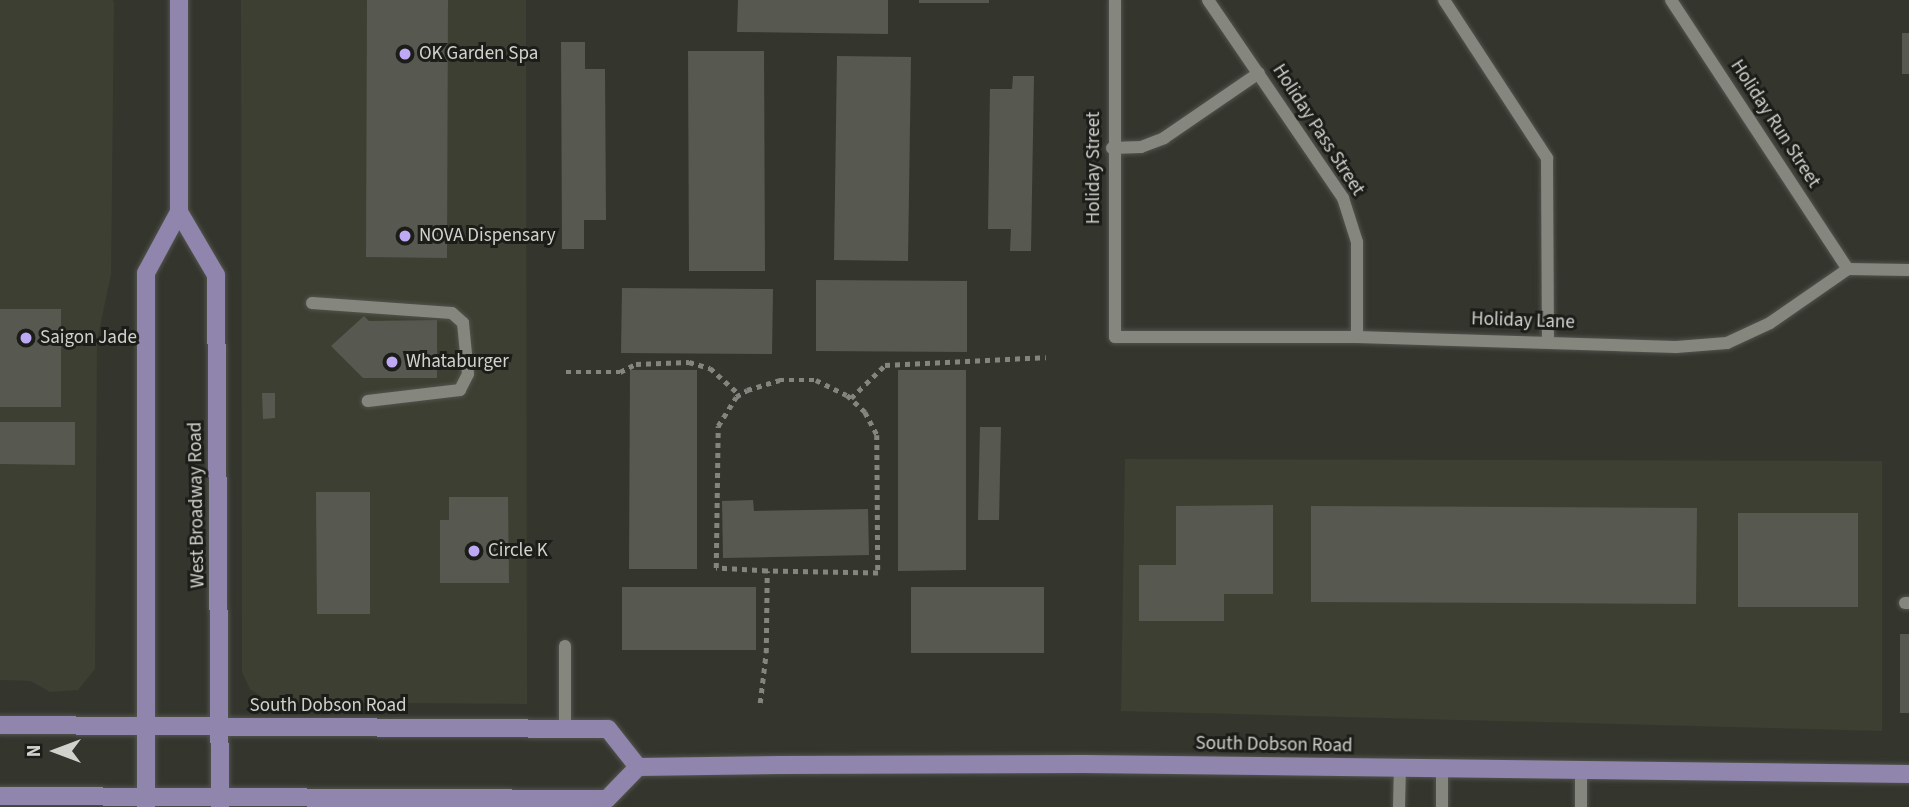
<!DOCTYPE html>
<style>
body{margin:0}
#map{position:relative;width:1909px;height:807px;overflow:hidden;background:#34362e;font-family:"Source Sans 3",sans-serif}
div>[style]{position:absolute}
.built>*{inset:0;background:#3c3f31}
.building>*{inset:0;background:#575950}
.path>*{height:4.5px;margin-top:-2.25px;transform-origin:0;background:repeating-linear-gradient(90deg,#83857e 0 5px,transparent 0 10px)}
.roads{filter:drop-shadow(0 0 2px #52534d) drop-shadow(0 0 2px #52534d)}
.minor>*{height:12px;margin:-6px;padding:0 6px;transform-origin:6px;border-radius:6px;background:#85877e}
.major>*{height:18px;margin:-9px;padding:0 9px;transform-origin:9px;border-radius:9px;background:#9085ac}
.dots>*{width:19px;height:19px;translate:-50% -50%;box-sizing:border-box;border:4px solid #1c1d19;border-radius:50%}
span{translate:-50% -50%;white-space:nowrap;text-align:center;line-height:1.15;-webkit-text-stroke:6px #1c1d19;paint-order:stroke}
.poi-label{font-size:19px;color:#d1d2cd}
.left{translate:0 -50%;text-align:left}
.street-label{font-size:19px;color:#d1d2cd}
.north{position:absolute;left:21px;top:716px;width:70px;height:70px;-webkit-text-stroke:5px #1c1d19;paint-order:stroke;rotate:270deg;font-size:19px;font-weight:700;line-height:28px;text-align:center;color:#d1d2cd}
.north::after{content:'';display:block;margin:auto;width:24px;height:32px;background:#d1d2cd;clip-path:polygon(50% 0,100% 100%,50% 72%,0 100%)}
</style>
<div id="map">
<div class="built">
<div style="clip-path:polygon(0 0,113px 0,114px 4px,111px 274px,97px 341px,95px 669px,78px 690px,50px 692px,31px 681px,0 680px)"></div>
<div style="clip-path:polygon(241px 0,526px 0,527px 704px,270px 702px,250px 689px,242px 672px)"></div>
<div style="clip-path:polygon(1125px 459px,1882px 461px,1882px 731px,1121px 711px)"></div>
</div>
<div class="building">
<div style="clip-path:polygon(367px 0,448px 0,447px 258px,366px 257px)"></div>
<div style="clip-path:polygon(738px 0,888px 0,888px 34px,737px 32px)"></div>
<div style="clip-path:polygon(919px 0,989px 0,989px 3px,919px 3px)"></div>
<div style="clip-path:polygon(1902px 33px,1909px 33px,1909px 74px,1902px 74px)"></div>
<div style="clip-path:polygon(561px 42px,585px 42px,585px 69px,605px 69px,606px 220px,584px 220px,584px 249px,562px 249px)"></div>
<div style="clip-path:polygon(688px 51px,764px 51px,765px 271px,689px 271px)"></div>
<div style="clip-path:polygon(837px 56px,911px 57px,908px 261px,834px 260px)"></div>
<div style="clip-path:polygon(1013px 76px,1034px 76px,1031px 251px,1010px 251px,1011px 229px,988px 229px,990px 89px,1012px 89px)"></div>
<div style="clip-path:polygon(816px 280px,967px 281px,967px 352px,816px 351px)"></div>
<div style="clip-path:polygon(622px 288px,773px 289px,772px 354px,621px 353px)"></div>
<div style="clip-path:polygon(0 309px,61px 309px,61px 407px,0 407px)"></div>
<div style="clip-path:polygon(364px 316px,369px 321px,437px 320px,437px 378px,363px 378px,331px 346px)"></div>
<div style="clip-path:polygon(630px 370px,697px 370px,697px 569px,629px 569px)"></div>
<div style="clip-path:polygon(898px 370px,966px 370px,966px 570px,898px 571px)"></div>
<div style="clip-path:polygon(262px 393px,275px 393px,275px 418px,263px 419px)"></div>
<div style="clip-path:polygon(0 422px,75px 422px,75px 465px,0 464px)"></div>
<div style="clip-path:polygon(980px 427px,1001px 427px,999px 520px,978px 520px)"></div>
<div style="clip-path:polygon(316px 492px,370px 492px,370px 614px,317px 614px)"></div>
<div style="clip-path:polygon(449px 497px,508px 497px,509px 583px,440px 583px,440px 520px,449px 520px)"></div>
<div style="clip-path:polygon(753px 500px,754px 511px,868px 509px,869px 555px,723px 558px,722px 501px)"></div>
<div style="clip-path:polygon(1273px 505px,1273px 594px,1224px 594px,1224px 621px,1139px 621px,1139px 565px,1176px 565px,1176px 506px)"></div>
<div style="clip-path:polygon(1311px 506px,1697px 508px,1696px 604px,1311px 602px)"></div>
<div style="clip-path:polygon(1738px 513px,1858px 513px,1858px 607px,1738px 607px)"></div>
<div style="clip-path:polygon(622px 587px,756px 587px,756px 650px,622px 650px)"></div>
<div style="clip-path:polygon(911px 587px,1044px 587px,1044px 653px,911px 653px)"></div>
<div style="clip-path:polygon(1900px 634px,1909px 634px,1909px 713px,1900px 713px)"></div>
</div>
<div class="path">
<div style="left:566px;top:372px;width:54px"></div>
<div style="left:620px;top:372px;width:18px;rotate:-27deg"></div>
<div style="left:636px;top:364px;width:53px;rotate:-2.2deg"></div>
<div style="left:689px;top:362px;width:22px;rotate:16deg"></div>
<div style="left:710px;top:368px;width:40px;rotate:42deg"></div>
<div style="left:851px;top:398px;width:47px;rotate:-44.1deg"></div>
<div style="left:885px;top:365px;width:161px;rotate:-2.8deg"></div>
<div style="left:760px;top:703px;width:50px;rotate:-83.2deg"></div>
<div style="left:766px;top:653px;width:82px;rotate:-89.3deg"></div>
<div style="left:767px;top:571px;width:51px;rotate:-176.6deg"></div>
<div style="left:716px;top:568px;width:142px;rotate:-89.2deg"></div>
<div style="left:718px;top:426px;width:34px;rotate:-58deg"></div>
<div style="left:736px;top:397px;width:13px;rotate:-32deg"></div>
<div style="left:747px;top:390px;width:34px;rotate:-17deg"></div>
<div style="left:779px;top:380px;width:37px"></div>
<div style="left:816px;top:380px;width:34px;rotate:26deg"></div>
<div style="left:847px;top:395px;width:25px;rotate:43deg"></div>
<div style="left:865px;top:412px;width:26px;rotate:62deg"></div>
<div style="left:877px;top:435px;width:138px;rotate:89.6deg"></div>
<div style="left:878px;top:573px;width:111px;rotate:-179deg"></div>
</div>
<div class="roads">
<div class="minor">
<div style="left:1115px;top:0;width:337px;rotate:90deg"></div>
<div style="left:1115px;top:337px;width:242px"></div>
<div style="left:1357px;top:337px;width:319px;rotate:1.8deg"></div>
<div style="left:1676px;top:347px;width:51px;rotate:-4.5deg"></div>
<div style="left:1727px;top:343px;width:47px;rotate:-24.9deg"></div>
<div style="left:1770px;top:323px;width:95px;rotate:-34.7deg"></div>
<div style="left:1848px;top:269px;width:61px;rotate:0.9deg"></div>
<div style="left:1208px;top:0;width:240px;rotate:55.7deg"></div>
<div style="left:1343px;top:198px;width:46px;rotate:72.3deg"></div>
<div style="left:1357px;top:242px;width:95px;rotate:90deg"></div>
<div style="left:1444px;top:0;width:189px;rotate:56.9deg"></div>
<div style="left:1547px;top:158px;width:182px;rotate:89.7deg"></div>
<div style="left:1671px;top:0;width:322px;rotate:56.7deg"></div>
<div style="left:1112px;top:148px;width:29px;rotate:-2deg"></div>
<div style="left:1141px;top:147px;width:25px;rotate:-21deg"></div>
<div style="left:1164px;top:138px;width:115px;rotate:-34.4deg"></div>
<div style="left:312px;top:303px;width:140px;rotate:4.1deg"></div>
<div style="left:452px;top:313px;width:15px;rotate:42deg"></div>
<div style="left:463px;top:323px;width:51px;rotate:84.4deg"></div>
<div style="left:468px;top:374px;width:18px;rotate:117deg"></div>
<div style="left:460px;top:390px;width:93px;rotate:173.2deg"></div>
<div style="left:1905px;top:603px;width:4px"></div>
<div style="left:565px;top:646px;width:82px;rotate:90deg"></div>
<div style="left:1442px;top:767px;width:40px;rotate:90deg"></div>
<div style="left:1581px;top:768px;width:39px;rotate:90deg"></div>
<div style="left:1399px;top:807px;width:40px;rotate:-88.6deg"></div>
</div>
<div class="major">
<div style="left:179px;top:212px;width:73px;rotate:59.6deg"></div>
<div style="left:216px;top:275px;width:532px;rotate:89.57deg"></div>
<div style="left:0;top:725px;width:608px;rotate:0.38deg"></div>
<div style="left:608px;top:729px;width:48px;rotate:51.7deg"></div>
<div style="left:0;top:796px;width:607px;rotate:0.28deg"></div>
<div style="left:607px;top:799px;width:45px;rotate:-45.9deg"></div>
<div style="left:638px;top:767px;width:141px;rotate:-0.8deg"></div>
<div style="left:779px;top:765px;width:305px;rotate:-0.2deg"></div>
<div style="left:1084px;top:764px;width:825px;rotate:0.69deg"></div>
<div style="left:146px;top:807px;width:534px;rotate:-90deg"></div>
<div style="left:146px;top:273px;width:69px;rotate:-61.6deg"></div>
<div style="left:179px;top:212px;width:212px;rotate:-90deg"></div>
</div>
</div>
<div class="dots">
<div style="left:405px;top:54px;background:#bea9f5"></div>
<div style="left:405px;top:236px;background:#bea9f5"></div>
<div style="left:26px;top:338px;background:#bea9f5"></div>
<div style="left:392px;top:362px;background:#bea9f5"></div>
<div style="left:474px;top:551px;background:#bea9f5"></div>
</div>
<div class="poi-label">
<span class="left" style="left:419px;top:54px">OK Garden Spa</span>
<span class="left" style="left:419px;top:236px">NOVA Dispensary</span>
<span class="left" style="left:40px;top:338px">Saigon Jade</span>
<span class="left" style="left:406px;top:362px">Whataburger</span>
<span class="left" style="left:488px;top:551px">Circle K</span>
</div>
<div class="street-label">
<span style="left:1775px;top:124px;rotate:57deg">Holiday Run Street</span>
<span style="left:1318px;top:130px;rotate:57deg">Holiday Pass Street</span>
<span style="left:1094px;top:168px;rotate:-90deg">Holiday Street</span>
<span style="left:1523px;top:321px;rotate:2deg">Holiday Lane</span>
<span style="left:197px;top:505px;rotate:-91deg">West Broadway Road</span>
<span style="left:328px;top:706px">South Dobson Road</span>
<span style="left:1274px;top:745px;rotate:1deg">South Dobson Road</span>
</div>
<div class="north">N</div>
</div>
